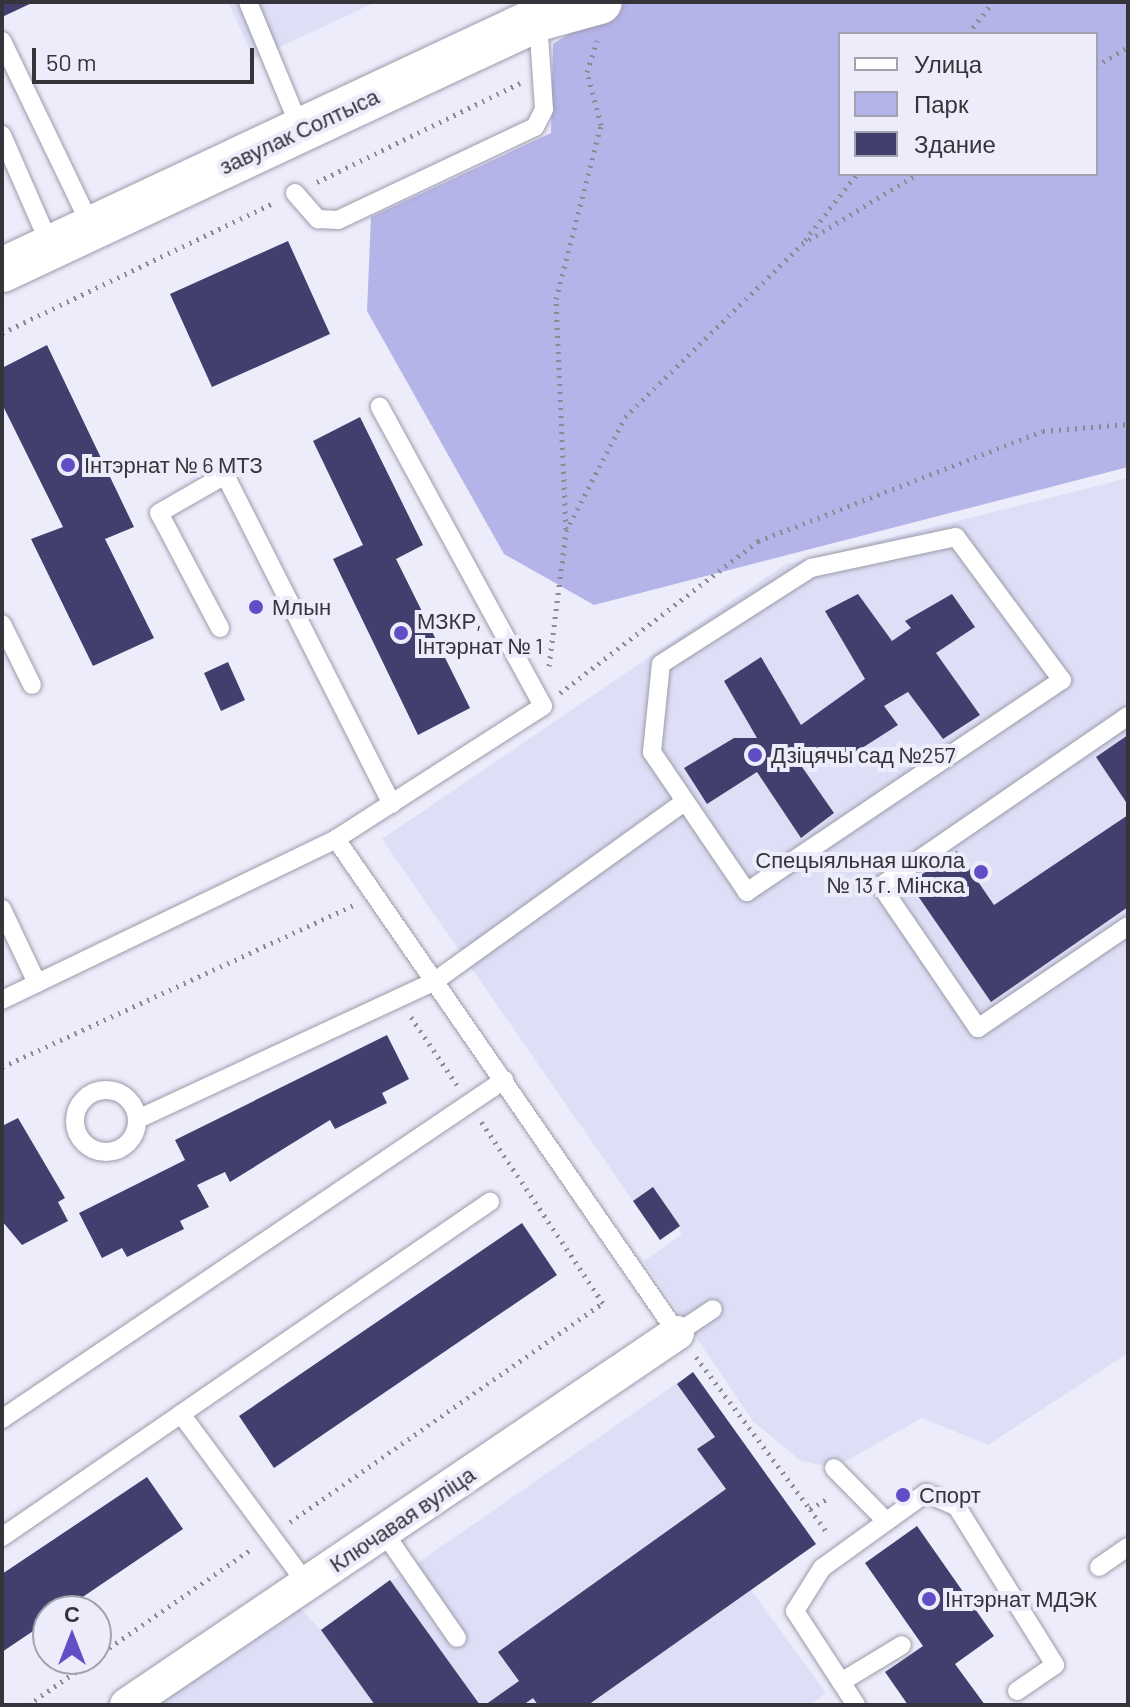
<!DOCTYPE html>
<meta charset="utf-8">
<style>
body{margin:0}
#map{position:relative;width:1130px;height:1707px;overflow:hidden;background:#ececfb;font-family:Barlow,sans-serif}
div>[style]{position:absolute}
.built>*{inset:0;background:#dedff6}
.green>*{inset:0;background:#b5b4e9}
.building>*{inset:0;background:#423f6e}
.path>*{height:5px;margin-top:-2.5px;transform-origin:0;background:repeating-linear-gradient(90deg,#8b8b95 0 2px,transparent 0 8px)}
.roads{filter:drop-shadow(0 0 2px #9b9baa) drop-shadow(0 0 2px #9b9baa)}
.service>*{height:18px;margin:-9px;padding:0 9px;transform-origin:9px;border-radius:9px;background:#fff}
.service>.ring{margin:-9px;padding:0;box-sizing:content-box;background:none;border:18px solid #fff;border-radius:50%}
.minor>*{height:34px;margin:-17px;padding:0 17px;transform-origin:17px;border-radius:17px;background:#fff}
.tertiary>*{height:44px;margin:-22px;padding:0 22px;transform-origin:22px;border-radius:22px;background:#fff}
.dots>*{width:22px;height:22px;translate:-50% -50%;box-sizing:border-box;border:4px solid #ececfb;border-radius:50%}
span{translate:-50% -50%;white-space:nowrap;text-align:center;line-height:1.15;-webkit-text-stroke:8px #ececfb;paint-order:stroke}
.street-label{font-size:22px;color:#34343a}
.poi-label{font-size:22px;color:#34343a}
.left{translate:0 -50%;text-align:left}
.right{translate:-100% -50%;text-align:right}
.frame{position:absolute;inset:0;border:4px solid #34343a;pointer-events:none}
.legend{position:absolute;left:838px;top:32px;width:260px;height:144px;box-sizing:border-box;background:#ececfb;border:2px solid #a2a2ae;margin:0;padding:10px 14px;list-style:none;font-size:24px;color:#34343a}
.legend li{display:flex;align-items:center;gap:16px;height:40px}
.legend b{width:40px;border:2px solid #a2a2ae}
.north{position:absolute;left:32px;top:1595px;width:80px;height:80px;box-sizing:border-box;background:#ececfb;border:2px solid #a2a2ae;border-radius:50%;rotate:0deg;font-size:22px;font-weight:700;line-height:32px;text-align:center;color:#34343a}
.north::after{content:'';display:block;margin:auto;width:28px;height:36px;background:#614ec7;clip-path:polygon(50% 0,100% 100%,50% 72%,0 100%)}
.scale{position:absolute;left:32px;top:48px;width:222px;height:36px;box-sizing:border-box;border:4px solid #34343a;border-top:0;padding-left:10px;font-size:24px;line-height:28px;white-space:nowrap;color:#34343a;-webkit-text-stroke:6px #ececfb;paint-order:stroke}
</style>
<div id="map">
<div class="built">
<div style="clip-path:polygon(228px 2px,376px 2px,254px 59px)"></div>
<div style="clip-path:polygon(1128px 478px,1128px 1353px,988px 1445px,922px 1418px,834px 1468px,801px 1461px,753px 1421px,644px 1261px,681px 1235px,680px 1227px,660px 1240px,382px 839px,786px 564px)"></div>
<div style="clip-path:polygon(693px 1372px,816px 1544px,751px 1590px,826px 1693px,810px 1705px,151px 1705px,297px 1605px,321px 1630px)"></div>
</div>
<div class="green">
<div style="clip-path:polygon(evenodd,582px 2px,1128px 2px,1128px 467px,594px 605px,504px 554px,367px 311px,371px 217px,551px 133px,553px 44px,569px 34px,582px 2px,840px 34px,1096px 34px,1096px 174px,840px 174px,840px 34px)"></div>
</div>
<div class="building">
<div style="clip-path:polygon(2px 2px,34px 2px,2px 17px)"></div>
<div style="clip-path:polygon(288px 241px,330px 334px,212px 387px,170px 294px)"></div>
<div style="clip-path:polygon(47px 345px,134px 527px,105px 539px,154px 638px,93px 666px,31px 539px,63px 527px,2px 404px,2px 368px)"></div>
<div style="clip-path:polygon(360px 417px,423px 545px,396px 559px,470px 708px,418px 735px,333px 559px,363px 545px,313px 441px)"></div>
<div style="clip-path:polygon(858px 594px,892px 641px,911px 628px,905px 621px,952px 594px,975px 627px,936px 653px,980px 715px,943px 739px,908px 692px,884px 706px,898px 725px,834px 766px,822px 751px,800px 764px,834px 813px,801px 838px,757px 772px,707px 804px,684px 768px,734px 738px,757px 738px,724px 681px,761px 657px,801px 725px,865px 679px,825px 611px)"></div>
<div style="clip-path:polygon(228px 662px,245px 700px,221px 711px,204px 673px)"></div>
<div style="clip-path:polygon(1128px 735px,1128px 805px,1096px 757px)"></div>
<div style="clip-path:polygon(1128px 815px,1128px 907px,991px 1002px,909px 883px,957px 851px,994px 905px)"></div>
<div style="clip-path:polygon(387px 1035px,409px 1079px,382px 1093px,387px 1103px,335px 1129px,330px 1120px,230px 1182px,225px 1172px,197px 1185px,209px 1207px,180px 1221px,184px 1229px,127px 1257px,122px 1248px,102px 1258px,79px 1213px,185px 1160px,175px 1140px)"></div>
<div style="clip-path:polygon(18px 1118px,65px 1198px,58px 1202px,68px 1221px,22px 1245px,2px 1221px,2px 1126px)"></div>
<div style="clip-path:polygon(653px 1187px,680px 1226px,660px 1240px,633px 1201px)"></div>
<div style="clip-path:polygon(522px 1223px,557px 1275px,274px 1468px,239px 1416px)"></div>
<div style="clip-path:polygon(693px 1372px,816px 1544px,588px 1705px,538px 1705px,533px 1698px,523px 1705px,485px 1705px,519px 1681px,498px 1652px,726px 1489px,697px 1449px,715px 1437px,677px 1384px)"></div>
<div style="clip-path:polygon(147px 1477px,183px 1529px,62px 1611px,48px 1611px,48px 1621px,2px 1652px,2px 1574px)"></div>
<div style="clip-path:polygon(917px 1526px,994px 1636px,955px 1664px,985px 1705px,908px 1705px,885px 1672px,923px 1646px,865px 1563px)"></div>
<div style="clip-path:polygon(390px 1580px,480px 1705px,375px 1705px,321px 1630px)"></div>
</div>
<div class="path">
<div style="left:968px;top:34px;width:41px;rotate:-52deg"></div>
<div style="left:1096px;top:66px;width:37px;rotate:-31deg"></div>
<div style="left:317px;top:182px;width:226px;rotate:-26deg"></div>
<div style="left:805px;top:240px;width:84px;rotate:-51.8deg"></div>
<div style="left:2px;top:333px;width:303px;rotate:-25.6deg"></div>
<div style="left:566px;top:529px;width:230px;rotate:-92.5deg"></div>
<div style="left:556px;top:299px;width:180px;rotate:-75.5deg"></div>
<div style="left:601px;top:125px;width:55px;rotate:-104.8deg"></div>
<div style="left:587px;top:72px;width:33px;rotate:-72deg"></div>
<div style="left:549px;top:666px;width:136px;rotate:-82.8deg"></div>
<div style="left:566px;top:531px;width:128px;rotate:-62.6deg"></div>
<div style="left:625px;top:417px;width:248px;rotate:-44.3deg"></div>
<div style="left:802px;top:244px;width:135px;rotate:-31.3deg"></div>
<div style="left:560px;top:693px;width:250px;rotate:-37.5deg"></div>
<div style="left:758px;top:541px;width:305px;rotate:-21.1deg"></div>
<div style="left:1043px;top:431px;width:85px;rotate:-4.7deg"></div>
<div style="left:411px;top:1017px;width:82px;rotate:55.9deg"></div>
<div style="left:2px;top:1067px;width:390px;rotate:-24.7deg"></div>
<div style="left:696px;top:1357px;width:190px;rotate:53.1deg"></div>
<div style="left:810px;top:1509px;width:23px;rotate:-31deg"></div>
<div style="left:810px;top:1509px;width:31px;rotate:54deg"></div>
<div style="left:290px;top:1522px;width:382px;rotate:-35deg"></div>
<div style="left:603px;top:1303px;width:220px;rotate:-123.9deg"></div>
<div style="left:96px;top:1657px;width:191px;rotate:-34.8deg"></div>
<div style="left:28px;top:1705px;width:80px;rotate:-34.9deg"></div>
</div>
<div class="roads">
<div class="service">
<div style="left:248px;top:2px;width:139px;rotate:67.5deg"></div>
<div style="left:2px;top:41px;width:208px;rotate:64.3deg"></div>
<div style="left:2px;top:135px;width:122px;rotate:66.4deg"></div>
<div style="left:295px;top:193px;width:35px;rotate:49deg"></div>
<div style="left:318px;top:219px;width:20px;rotate:3deg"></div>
<div style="left:338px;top:220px;width:218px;rotate:-25.3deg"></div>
<div style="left:535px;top:127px;width:20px;rotate:-63deg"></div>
<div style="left:544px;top:109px;width:88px;rotate:-93.9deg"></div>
<div style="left:956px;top:537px;width:178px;rotate:53.5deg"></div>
<div style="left:1062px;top:680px;width:380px;rotate:146.1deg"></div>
<div style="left:747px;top:892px;width:169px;rotate:-124.2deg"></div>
<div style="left:652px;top:752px;width:88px;rotate:-84.2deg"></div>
<div style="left:661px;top:664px;width:178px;rotate:-32.6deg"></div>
<div style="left:811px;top:568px;width:148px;rotate:-12.1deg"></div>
<div style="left:2px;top:624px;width:68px;rotate:63.8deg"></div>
<div style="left:220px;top:628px;width:130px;rotate:-117.9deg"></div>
<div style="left:159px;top:513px;width:76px;rotate:-29.9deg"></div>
<div style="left:225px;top:475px;width:369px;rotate:63.1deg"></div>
<div style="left:1128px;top:716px;width:300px;rotate:145.5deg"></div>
<div style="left:881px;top:886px;width:172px;rotate:55.7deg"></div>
<div style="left:978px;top:1028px;width:181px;rotate:-34.2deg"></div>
<div style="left:336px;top:839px;width:246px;rotate:-32.7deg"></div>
<div style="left:543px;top:706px;width:341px;rotate:-118.6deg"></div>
<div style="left:2px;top:909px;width:82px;rotate:64.7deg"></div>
<div style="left:2px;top:1000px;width:371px;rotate:-25.7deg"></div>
<div style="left:336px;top:839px;width:600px;rotate:55.38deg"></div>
<div style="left:677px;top:1333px;width:43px;rotate:-33.7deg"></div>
<div class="ring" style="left:75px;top:1090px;width:44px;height:44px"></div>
<div style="left:138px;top:1119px;width:327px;rotate:-24.9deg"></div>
<div style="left:435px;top:981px;width:307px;rotate:-35.7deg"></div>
<div style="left:2px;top:1419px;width:606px;rotate:-34.03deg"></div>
<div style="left:834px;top:1468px;width:74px;rotate:45.5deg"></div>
<div style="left:383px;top:1531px;width:130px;rotate:55.3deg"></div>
<div style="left:2px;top:1537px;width:217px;rotate:-34.5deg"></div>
<div style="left:1099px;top:1567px;width:35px;rotate:-35deg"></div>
<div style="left:306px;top:1583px;width:210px;rotate:-126.5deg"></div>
<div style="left:181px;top:1414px;width:375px;rotate:-34.5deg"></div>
<div style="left:841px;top:1682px;width:71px;rotate:-31.2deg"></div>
<div style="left:856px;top:1705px;width:112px;rotate:-123deg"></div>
<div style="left:795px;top:1611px;width:51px;rotate:-57.9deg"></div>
<div style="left:822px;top:1568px;width:128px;rotate:-35.8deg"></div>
<div style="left:926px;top:1493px;width:34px;rotate:24deg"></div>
<div style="left:957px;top:1507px;width:186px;rotate:58.2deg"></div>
<div style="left:1055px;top:1665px;width:46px;rotate:145.6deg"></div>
</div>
<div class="minor">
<div style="left:127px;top:1705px;width:664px;rotate:-34.07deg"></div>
</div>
<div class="tertiary">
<div style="left:2px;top:270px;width:592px;rotate:-25.09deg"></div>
<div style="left:538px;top:19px;width:64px;rotate:-15.3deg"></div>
</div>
</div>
<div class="dots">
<div style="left:68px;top:465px;background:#614ec7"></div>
<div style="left:256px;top:607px;background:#614ec7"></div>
<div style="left:401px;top:633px;background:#614ec7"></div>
<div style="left:755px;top:755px;background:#614ec7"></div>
<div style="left:981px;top:872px;background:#614ec7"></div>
<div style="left:903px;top:1495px;background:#614ec7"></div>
<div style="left:929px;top:1599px;background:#614ec7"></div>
</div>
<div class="street-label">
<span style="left:299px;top:131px;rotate:-25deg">завулак Солтыса</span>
<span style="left:402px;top:1519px;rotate:-34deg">Ключавая вуліца</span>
</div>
<div class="poi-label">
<span class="left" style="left:84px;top:465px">Інтэрнат № 6 МТЗ</span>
<span class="left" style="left:272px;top:607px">Млын</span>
<span class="left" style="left:417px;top:633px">МЗКР,<br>Інтэрнат № 1</span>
<span class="left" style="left:771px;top:755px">Дзіцячы сад №257</span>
<span class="right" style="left:965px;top:872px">Спецыяльная школа<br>№ 13 г. Мінска</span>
<span class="left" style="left:919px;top:1495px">Спорт</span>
<span class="left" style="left:945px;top:1599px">Інтэрнат МДЭК</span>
</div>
<div class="frame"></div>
<ul class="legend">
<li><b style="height:10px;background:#fff"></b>Улица</li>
<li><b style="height:22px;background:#b5b4e9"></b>Парк</li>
<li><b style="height:22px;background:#423f6e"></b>Здание</li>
</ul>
<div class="north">С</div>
<div class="scale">50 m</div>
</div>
